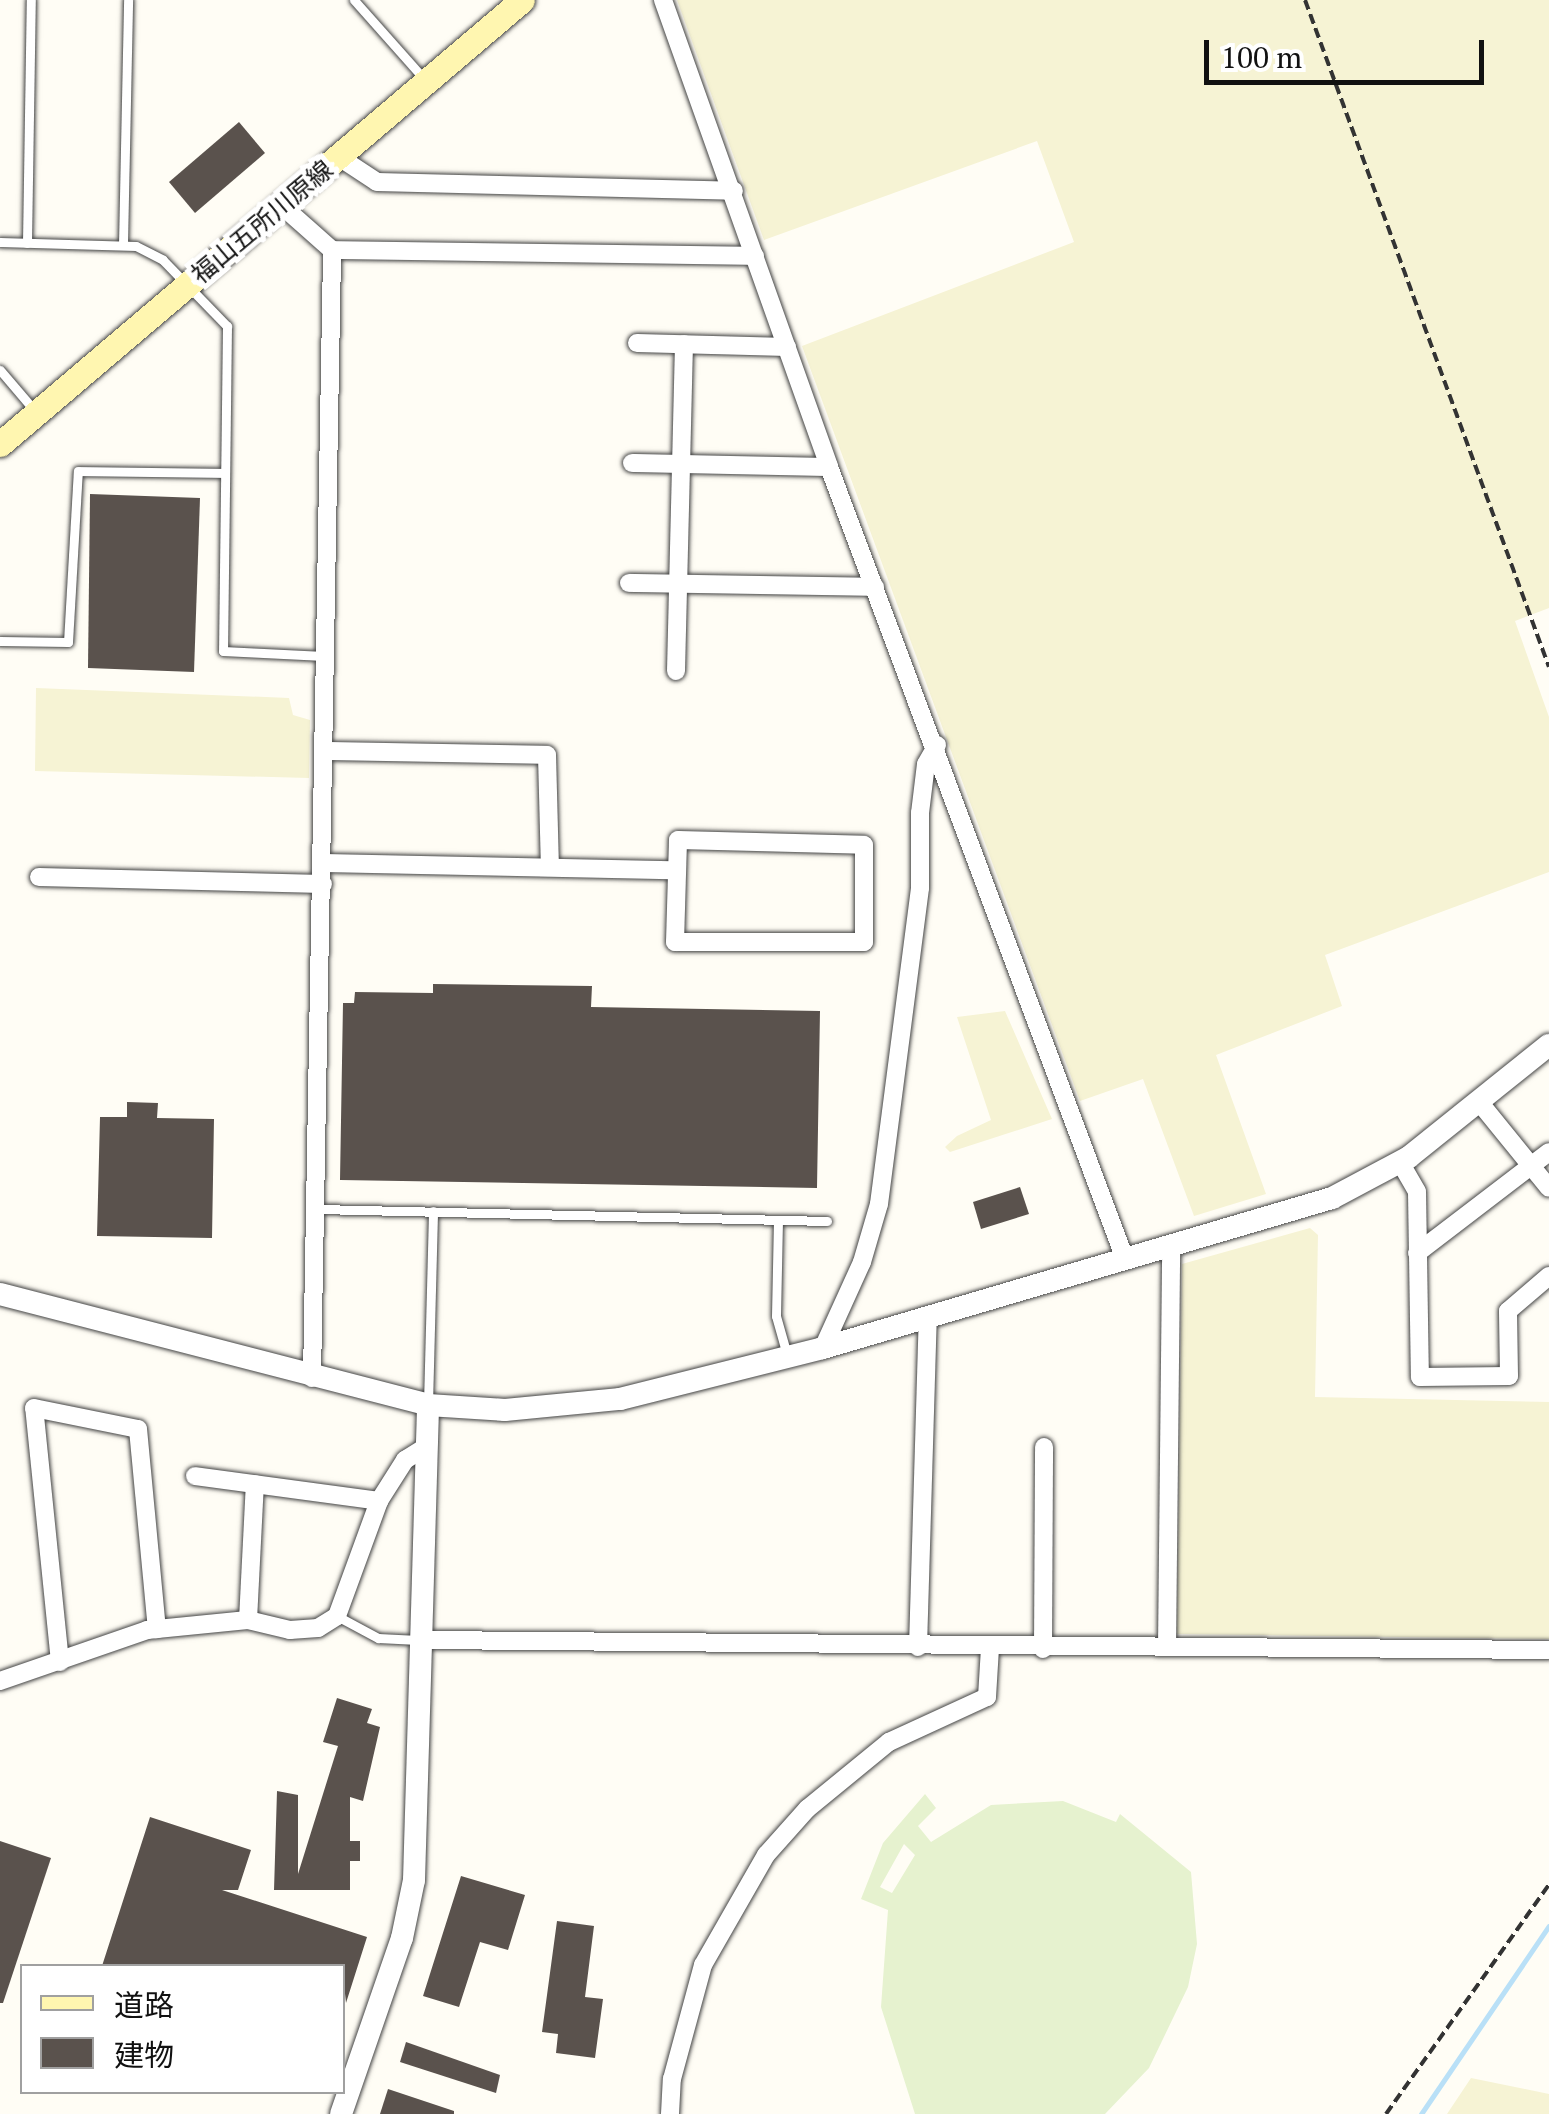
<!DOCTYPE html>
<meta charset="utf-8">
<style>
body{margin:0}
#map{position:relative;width:1549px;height:2114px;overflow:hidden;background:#fffdf5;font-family:"PT Serif","Noto Sans JP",serif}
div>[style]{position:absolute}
.farmland>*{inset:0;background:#f6f3d4}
.pitch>*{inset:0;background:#e6f2cf}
.stream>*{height:5px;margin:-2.5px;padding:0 2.5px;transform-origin:2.5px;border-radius:2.5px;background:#b9e0f7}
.building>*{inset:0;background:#5a524d}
.path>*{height:4px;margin-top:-2px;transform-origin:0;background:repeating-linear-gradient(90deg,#333 0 10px,transparent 0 15px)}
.roads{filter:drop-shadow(0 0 2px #444) drop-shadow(0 0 2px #444)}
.service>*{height:9px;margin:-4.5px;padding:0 4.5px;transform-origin:4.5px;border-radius:4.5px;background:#fff}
.minor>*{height:18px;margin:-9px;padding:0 9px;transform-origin:9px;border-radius:9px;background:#fff}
.tertiary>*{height:22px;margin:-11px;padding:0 11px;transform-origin:11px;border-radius:11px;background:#fff}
.secondary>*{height:25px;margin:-12.5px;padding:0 12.5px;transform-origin:12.5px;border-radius:12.5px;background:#fff6b0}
span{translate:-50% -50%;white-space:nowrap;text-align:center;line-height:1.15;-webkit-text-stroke:10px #fff;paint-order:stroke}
.street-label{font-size:25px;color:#111}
.legend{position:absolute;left:20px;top:1964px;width:325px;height:130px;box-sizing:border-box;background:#fff;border:2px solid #a0a0a0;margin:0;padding:12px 18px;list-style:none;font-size:30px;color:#111}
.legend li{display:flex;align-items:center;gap:20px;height:50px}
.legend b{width:50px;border:2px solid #a0a0a0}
.scale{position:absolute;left:1204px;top:40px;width:280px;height:45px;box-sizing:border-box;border:5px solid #111;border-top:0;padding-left:12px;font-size:30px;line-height:35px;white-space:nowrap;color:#111;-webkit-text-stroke:8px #fff;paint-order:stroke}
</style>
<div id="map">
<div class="farmland">
<div style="clip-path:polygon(677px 0,1549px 0,1549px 608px,1515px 621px,1549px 717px,1549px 872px,1325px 955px,1342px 1006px,1216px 1055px,1266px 1194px,1194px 1216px,1143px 1079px,1080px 1101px,802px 346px,1074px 242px,1037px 141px,764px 240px)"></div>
<div style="clip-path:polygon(36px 688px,289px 698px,293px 715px,310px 720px,309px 778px,35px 771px)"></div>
<div style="clip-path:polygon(1005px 1011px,1052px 1119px,950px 1152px,945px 1147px,957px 1136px,991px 1120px,957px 1017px)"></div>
<div style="clip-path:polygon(1310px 1228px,1318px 1235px,1315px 1397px,1549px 1402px,1549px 1639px,1177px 1634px,1182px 1264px)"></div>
<div style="clip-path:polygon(1471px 2078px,1549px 2094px,1549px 2114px,1447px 2114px)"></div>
</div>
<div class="pitch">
<div style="clip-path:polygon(evenodd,925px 1794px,936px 1808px,918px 1826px,931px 1842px,991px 1805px,1063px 1801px,1116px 1822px,1120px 1814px,1191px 1872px,1197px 1944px,1188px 1987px,1149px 2068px,1105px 2114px,915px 2114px,881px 2007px,888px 1910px,861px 1899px,883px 1843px,925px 1794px,904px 1844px,915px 1855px,892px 1893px,880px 1887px,904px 1844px)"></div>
</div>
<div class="stream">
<div style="left:1421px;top:2114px;width:227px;rotate:-55.8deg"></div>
</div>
<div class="building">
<div style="clip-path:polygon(239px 122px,265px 153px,195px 213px,169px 182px)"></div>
<div style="clip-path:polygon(90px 494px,200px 498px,194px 672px,88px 668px)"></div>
<div style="clip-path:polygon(433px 984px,592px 986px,591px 1007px,820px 1011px,817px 1188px,340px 1180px,343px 1003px,354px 1003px,355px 992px,433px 993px)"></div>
<div style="clip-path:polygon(127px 1102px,158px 1103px,157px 1118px,214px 1119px,212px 1238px,97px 1236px,100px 1117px,127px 1117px)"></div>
<div style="clip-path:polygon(1020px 1187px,1029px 1214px,981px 1229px,973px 1202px)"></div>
<div style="clip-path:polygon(337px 1698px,372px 1709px,367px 1723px,380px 1727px,363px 1801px,350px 1797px,350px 1841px,360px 1841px,360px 1861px,350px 1861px,350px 1890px,274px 1890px,277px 1791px,298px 1795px,298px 1874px,338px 1746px,323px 1742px)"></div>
<div style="clip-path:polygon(150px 1817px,251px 1850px,238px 1890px,222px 1890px,367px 1937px,346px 2003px,342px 1966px,102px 1966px)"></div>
<div style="clip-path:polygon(0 1841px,51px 1858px,3px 2003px,0 2003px)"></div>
<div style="clip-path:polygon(461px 1876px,525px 1895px,508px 1950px,480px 1942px,459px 2007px,423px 1996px)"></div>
<div style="clip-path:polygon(557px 1921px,594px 1926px,585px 1997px,603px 1999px,595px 2058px,556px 2053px,558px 2034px,542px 2032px)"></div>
<div style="clip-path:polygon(406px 2042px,500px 2075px,496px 2093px,400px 2062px)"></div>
<div style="clip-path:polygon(388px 2089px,454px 2111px,454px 2114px,380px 2114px)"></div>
</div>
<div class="path">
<div style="left:1305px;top:0;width:710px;rotate:69.91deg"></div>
<div style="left:1386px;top:2114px;width:281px;rotate:-54.6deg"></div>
</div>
<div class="roads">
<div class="service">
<div style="left:354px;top:0;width:107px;rotate:48.4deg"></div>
<div style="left:0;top:242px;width:136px;rotate:1.7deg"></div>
<div style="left:136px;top:246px;width:30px;rotate:27deg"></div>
<div style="left:163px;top:260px;width:92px;rotate:45.9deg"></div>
<div style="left:227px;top:326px;width:325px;rotate:90.7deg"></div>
<div style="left:223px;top:651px;width:101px;rotate:2.8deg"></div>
<div style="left:27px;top:243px;width:243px;rotate:-89.1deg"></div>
<div style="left:123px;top:244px;width:244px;rotate:-88.8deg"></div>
<div style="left:0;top:370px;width:52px;rotate:49.6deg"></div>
<div style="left:0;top:641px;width:68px;rotate:0.8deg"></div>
<div style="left:68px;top:642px;width:171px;rotate:-86.7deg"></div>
<div style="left:78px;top:471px;width:147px;rotate:0.8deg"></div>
<div style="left:318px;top:1209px;width:509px;rotate:1.35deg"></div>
<div style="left:778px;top:1220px;width:96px;rotate:91.2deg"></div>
<div style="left:776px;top:1316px;width:41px;rotate:74.2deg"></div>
<div style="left:428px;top:1404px;width:193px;rotate:-88.5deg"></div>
<div style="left:337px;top:1616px;width:47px;rotate:28.2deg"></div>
<div style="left:378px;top:1638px;width:40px;rotate:2.9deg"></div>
</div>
<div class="minor">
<div style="left:663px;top:0;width:496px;rotate:70.4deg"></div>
<div style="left:829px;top:467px;width:846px;rotate:69.51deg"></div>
<div style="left:339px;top:157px;width:45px;rotate:33.3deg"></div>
<div style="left:377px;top:182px;width:357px;rotate:1.4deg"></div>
<div style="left:280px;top:204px;width:69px;rotate:41.5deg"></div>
<div style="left:332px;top:250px;width:423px;rotate:0.8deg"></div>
<div style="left:637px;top:343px;width:150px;rotate:1.5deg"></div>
<div style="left:632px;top:463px;width:197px;rotate:1.2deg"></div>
<div style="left:629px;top:583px;width:246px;rotate:0.9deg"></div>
<div style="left:676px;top:671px;width:327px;rotate:-88.6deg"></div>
<div style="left:324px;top:751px;width:223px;rotate:1deg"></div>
<div style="left:547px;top:755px;width:112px;rotate:88.5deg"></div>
<div style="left:678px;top:840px;width:186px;rotate:1.5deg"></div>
<div style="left:864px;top:845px;width:97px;rotate:90deg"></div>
<div style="left:864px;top:942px;width:189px;rotate:180deg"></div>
<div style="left:675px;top:942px;width:102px;rotate:-88.3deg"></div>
<div style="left:324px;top:863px;width:348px;rotate:1.2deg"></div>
<div style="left:39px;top:877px;width:284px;rotate:1.4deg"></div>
<div style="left:1480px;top:1103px;width:109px;rotate:50.9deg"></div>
<div style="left:1400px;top:1162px;width:34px;rotate:60deg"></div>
<div style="left:1417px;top:1192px;width:185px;rotate:89.1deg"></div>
<div style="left:1420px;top:1377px;width:89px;rotate:-0.6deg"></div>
<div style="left:1509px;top:1376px;width:65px;rotate:-90.9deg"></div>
<div style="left:1508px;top:1311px;width:54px;rotate:-40.5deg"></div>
<div style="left:1417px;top:1253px;width:166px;rotate:-37.4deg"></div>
<div style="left:823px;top:1348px;width:94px;rotate:-65.6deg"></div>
<div style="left:862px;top:1262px;width:60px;rotate:-73.7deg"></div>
<div style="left:879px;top:1204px;width:319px;rotate:-82.6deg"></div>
<div style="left:920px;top:888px;width:75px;rotate:-90deg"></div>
<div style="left:920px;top:813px;width:49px;rotate:-83deg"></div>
<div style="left:926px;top:764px;width:22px;rotate:-60deg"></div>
<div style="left:312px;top:1378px;width:1128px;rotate:-88.98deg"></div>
<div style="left:195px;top:1476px;width:186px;rotate:7.7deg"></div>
<div style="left:248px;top:1620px;width:136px;rotate:-87.1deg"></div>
<div style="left:424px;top:1640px;width:1125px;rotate:0.51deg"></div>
<div style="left:918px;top:1647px;width:332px;rotate:-88.3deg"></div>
<div style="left:1167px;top:1647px;width:401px;rotate:-89.4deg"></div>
<div style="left:1043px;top:1649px;width:202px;rotate:-89.7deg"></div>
<div style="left:60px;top:1662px;width:255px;rotate:-95.8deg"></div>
<div style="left:34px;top:1408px;width:106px;rotate:11.4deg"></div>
<div style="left:138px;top:1429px;width:201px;rotate:84.6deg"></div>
<div style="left:0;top:1681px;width:156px;rotate:-19.1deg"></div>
<div style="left:147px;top:1630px;width:101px;rotate:-5.7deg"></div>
<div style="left:248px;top:1620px;width:43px;rotate:13.4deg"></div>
<div style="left:290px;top:1630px;width:28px;rotate:-4deg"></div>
<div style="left:318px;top:1628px;width:22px;rotate:-32deg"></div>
<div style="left:337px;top:1616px;width:122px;rotate:-69.9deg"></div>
<div style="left:379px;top:1501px;width:49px;rotate:-57.6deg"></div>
<div style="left:405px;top:1460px;width:26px;rotate:-32deg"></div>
<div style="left:670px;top:2114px;width:35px;rotate:-87deg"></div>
<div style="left:672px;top:2079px;width:118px;rotate:-74.8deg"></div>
<div style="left:703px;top:1965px;width:127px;rotate:-60.2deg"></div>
<div style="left:766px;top:1855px;width:62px;rotate:-48.3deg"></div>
<div style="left:807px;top:1809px;width:106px;rotate:-39.3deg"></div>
<div style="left:889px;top:1742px;width:108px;rotate:-24.7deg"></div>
<div style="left:987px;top:1697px;width:49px;rotate:-86.5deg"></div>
</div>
<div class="tertiary">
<div style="left:0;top:1294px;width:442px;rotate:14.5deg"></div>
<div style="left:428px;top:1405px;width:77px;rotate:3.7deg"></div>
<div style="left:505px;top:1410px;width:116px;rotate:-5.5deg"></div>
<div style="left:620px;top:1399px;width:209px;rotate:-14.1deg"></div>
<div style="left:823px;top:1348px;width:531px;rotate:-16.42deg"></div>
<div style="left:1332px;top:1198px;width:87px;rotate:-28deg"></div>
<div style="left:1409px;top:1157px;width:179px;rotate:-38.7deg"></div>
<div style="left:341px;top:2114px;width:186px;rotate:-70.9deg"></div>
<div style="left:402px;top:1938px;width:59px;rotate:-78.3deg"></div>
<div style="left:414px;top:1880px;width:475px;rotate:-88.3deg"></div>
</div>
<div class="secondary">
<div style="left:0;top:444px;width:685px;rotate:-40.38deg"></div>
</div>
</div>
<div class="street-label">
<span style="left:262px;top:222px;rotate:-40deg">福山五所川原線</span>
</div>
<ul class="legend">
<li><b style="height:12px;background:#fff6b0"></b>道路</li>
<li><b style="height:28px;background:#5a524d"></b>建物</li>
</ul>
<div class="scale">100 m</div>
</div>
